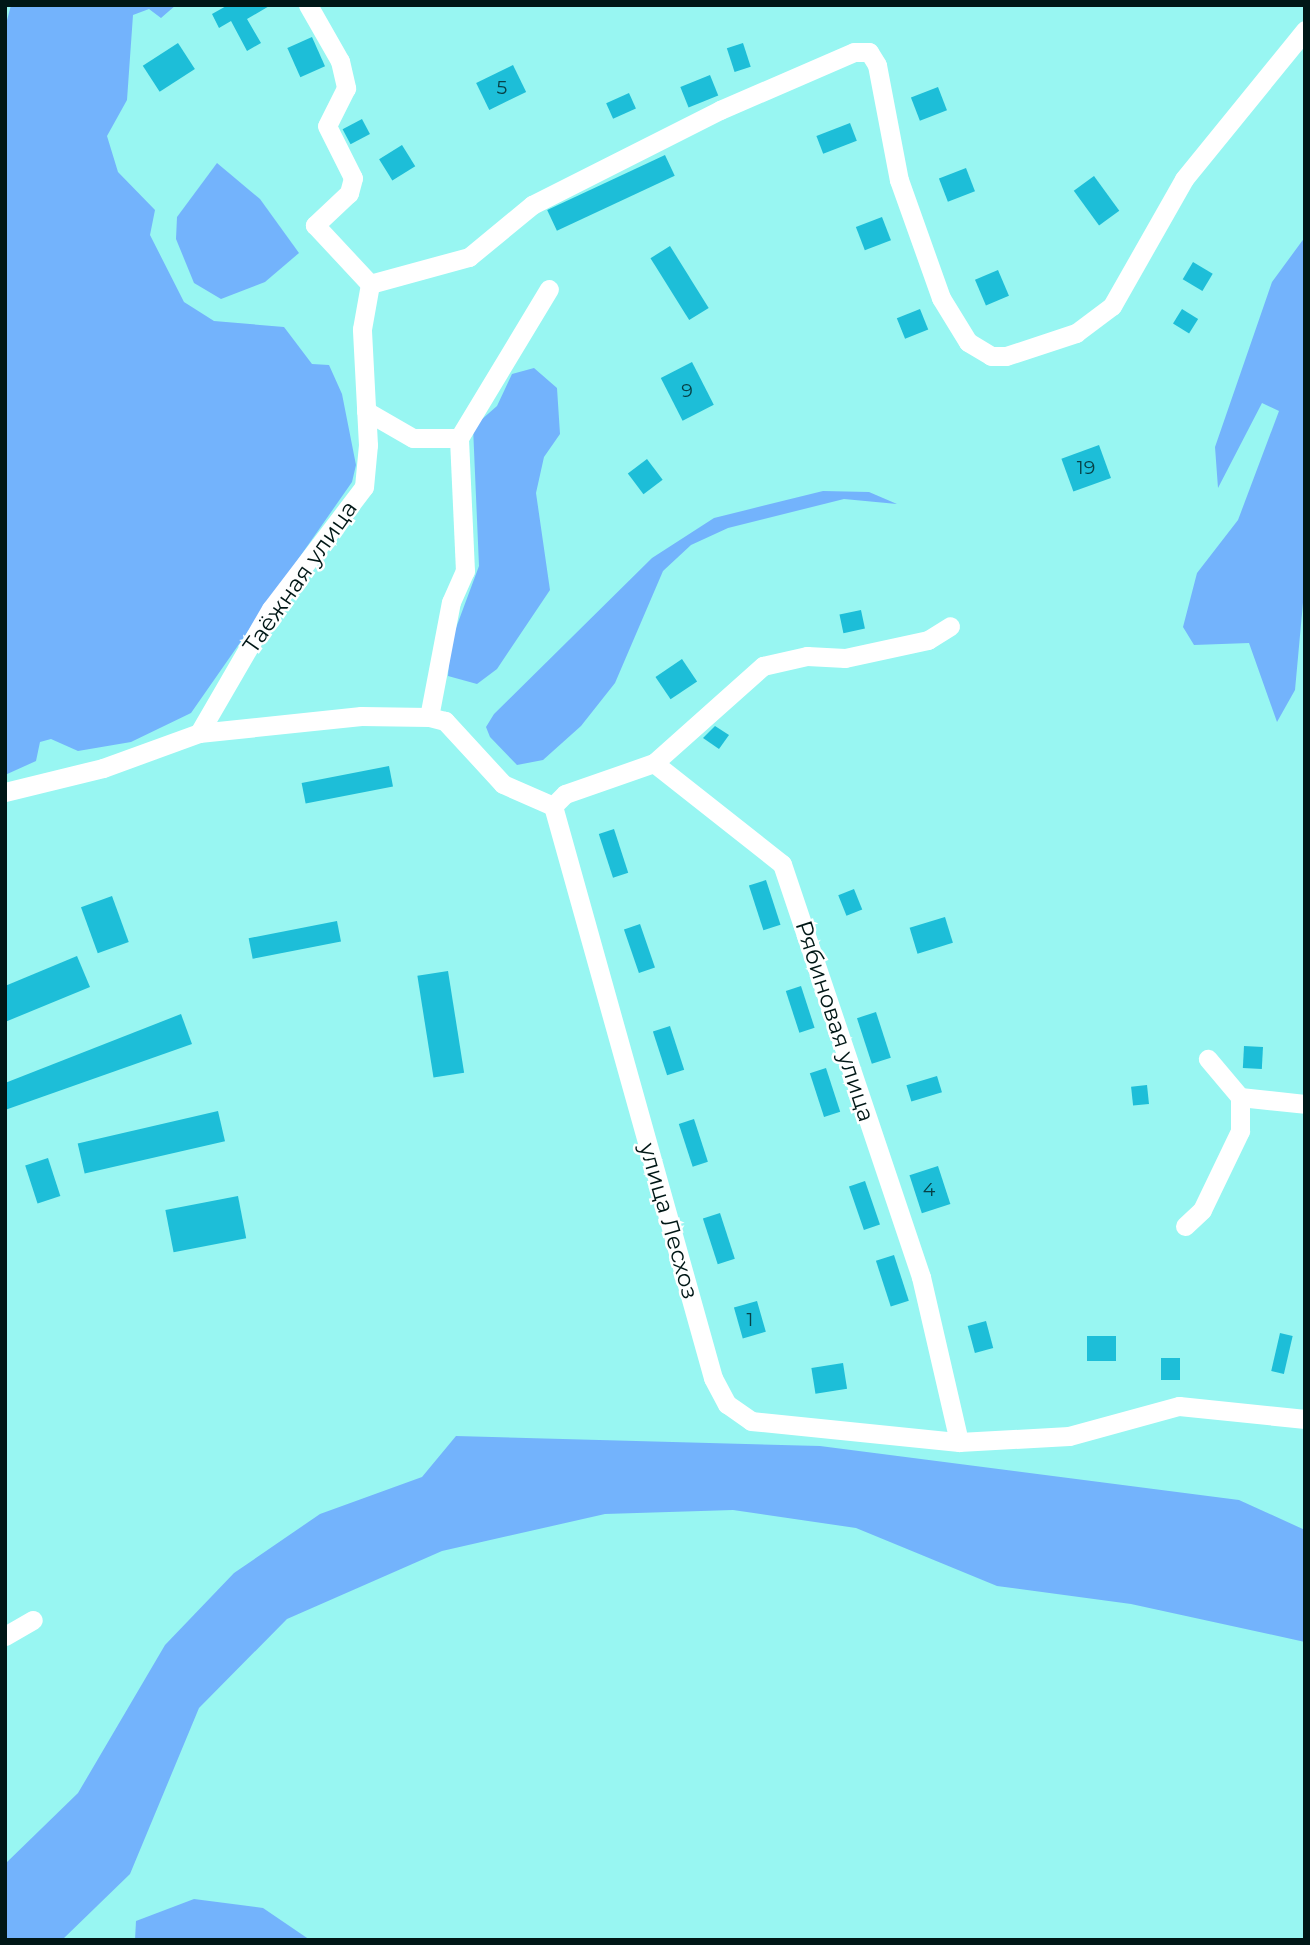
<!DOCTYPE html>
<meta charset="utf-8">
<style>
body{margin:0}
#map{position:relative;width:1310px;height:1945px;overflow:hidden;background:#98f6f2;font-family:Montserrat,sans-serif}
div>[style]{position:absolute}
.water>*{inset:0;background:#73b3fc}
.building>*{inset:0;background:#1dbed8;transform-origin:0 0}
.minor>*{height:19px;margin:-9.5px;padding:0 9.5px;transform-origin:9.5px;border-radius:9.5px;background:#fff}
span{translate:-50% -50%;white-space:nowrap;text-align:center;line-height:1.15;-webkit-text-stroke:5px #fff;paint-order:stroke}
.number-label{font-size:19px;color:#074146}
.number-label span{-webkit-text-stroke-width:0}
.street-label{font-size:23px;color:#001716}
.frame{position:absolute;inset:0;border:7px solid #001716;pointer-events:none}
</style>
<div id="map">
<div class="water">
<div style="clip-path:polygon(11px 5px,176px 5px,161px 18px,149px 9px,133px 15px,127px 100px,107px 136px,118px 172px,155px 210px,150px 235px,184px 302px,214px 321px,284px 327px,312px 364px,329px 365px,342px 394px,356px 465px,352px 482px,191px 713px,131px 742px,78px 751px,51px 739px,40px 742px,36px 761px,5px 775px,5px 28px)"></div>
<div style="clip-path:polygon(217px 163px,260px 199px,299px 253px,265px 282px,221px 299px,194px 283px,176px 239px,177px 217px)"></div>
<div style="clip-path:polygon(1305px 237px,1305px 581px,1295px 690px,1277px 722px,1249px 643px,1194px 645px,1183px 627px,1197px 573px,1238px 520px,1279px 411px,1262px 403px,1218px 488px,1215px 447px,1272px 282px)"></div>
<div style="clip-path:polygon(534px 368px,557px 388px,560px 434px,544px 457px,536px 493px,550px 590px,497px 669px,477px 684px,448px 676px,450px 644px,479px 566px,473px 427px,497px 406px,512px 374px)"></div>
<div style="clip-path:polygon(823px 491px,869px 492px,897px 504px,844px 499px,728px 528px,691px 545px,663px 571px,615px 683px,581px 726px,543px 760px,517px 765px,490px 737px,486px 727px,494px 714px,652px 558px,714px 518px)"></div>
<div style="clip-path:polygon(456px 1436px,820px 1446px,1239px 1500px,1305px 1530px,1305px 1642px,1131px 1604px,997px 1586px,856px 1528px,733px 1510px,605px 1514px,442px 1551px,287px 1619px,199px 1708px,130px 1874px,62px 1940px,5px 1940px,5px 1864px,78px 1793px,165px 1645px,234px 1573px,320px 1514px,422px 1477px)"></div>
<div style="clip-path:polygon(194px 1899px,263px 1908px,310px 1940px,135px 1940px,136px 1921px)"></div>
</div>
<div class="building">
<div style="clip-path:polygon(228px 5px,271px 5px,247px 19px,261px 43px,247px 51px,231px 21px,219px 28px,212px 14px)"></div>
<div style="left:312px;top:37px;width:32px;height:27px;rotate:66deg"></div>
<div style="left:178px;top:43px;width:31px;height:42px;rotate:57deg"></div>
<div style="left:743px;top:43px;width:25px;height:17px;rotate:72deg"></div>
<div style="left:513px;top:65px;width:30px;height:41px;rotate:64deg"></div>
<div style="left:710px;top:75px;width:22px;height:32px;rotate:68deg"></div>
<div style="left:938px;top:87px;width:25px;height:29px;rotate:69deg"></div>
<div style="left:629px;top:93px;width:17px;height:25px;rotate:66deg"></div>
<div style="left:362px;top:119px;width:17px;height:22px;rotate:62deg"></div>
<div style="left:850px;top:123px;width:19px;height:36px;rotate:69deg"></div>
<div style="left:402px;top:145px;width:25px;height:27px;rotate:58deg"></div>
<div style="left:665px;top:155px;width:23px;height:130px;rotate:65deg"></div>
<div style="left:966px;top:168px;width:25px;height:29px;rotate:69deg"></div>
<div style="left:1094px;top:176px;width:43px;height:25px;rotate:54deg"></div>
<div style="left:882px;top:217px;width:25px;height:28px;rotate:69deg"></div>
<div style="left:670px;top:246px;width:73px;height:23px;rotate:58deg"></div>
<div style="left:1193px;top:262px;width:23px;height:20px;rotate:31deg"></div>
<div style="left:998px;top:270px;width:28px;height:25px;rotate:67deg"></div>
<div style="left:920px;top:309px;width:22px;height:25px;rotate:68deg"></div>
<div style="left:1182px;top:309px;width:19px;height:17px;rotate:32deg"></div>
<div style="left:692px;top:362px;width:48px;height:35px;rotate:63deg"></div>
<div style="left:1099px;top:445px;width:35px;height:40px;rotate:70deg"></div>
<div style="left:647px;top:459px;width:26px;height:24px;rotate:53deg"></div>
<div style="left:861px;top:610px;width:19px;height:22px;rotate:78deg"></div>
<div style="left:682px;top:659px;width:27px;height:32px;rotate:56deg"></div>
<div style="clip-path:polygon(715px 726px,729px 735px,719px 749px,703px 738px)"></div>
<div style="left:389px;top:766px;width:21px;height:89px;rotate:79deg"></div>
<div style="left:614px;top:829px;width:46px;height:16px;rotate:72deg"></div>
<div style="left:766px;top:880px;width:47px;height:18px;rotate:72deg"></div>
<div style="left:854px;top:889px;width:22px;height:17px;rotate:68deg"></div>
<div style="left:112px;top:896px;width:49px;height:33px;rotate:70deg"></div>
<div style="left:945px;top:917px;width:27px;height:37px;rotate:73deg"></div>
<div style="left:337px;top:921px;width:21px;height:90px;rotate:79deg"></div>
<div style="left:640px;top:924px;width:46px;height:17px;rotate:71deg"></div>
<div style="clip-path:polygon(77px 956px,90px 987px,5px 1022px,5px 986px)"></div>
<div style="left:448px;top:971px;width:103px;height:31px;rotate:81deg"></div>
<div style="left:801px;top:986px;width:44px;height:16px;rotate:72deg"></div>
<div style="left:876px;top:1012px;width:48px;height:20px;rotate:72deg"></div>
<div style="clip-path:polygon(181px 1014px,192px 1044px,5px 1110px,5px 1083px)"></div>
<div style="left:670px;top:1026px;width:46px;height:18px;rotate:72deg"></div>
<div style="left:1244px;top:1046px;width:19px;height:22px;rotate:3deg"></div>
<div style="left:826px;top:1068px;width:46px;height:17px;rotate:72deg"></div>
<div style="left:937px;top:1076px;width:17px;height:32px;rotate:73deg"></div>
<div style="left:1147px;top:1085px;width:19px;height:16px;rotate:84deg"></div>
<div style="left:218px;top:1111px;width:31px;height:144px;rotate:77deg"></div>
<div style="left:694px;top:1119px;width:45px;height:16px;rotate:72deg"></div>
<div style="left:48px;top:1158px;width:40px;height:24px;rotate:72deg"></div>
<div style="left:938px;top:1166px;width:40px;height:30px;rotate:72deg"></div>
<div style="left:865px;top:1181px;width:46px;height:17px;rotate:71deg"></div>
<div style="left:238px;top:1196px;width:43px;height:74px;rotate:79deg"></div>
<div style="left:720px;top:1213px;width:48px;height:18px;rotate:72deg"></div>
<div style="left:894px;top:1255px;width:48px;height:19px;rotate:72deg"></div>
<div style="left:757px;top:1301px;width:32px;height:24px;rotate:74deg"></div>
<div style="left:986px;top:1321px;width:28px;height:19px;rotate:75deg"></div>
<div style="left:1280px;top:1333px;width:13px;height:39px;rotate:13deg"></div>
<div style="left:1087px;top:1336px;width:29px;height:25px"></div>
<div style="left:1161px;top:1358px;width:19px;height:22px"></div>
<div style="left:843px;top:1363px;width:26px;height:32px;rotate:81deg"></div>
</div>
<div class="minor">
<div style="left:308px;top:5px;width:64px;rotate:60.3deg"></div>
<div style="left:340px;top:61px;width:28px;rotate:77deg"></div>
<div style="left:346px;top:88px;width:42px;rotate:116.6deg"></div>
<div style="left:327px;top:126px;width:58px;rotate:63.4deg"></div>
<div style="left:353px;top:178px;width:16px;rotate:105deg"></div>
<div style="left:349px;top:193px;width:47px;rotate:136.7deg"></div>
<div style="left:315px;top:225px;width:81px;rotate:47deg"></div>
<div style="left:366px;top:411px;width:54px;rotate:29.9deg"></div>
<div style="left:413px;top:438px;width:46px"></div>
<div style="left:429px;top:717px;width:117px;rotate:-79.2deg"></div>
<div style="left:451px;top:602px;width:34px;rotate:-66deg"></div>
<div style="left:465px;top:571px;width:133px;rotate:-92.6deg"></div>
<div style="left:459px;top:438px;width:174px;rotate:-58.9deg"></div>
<div style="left:654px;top:763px;width:146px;rotate:-41.7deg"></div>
<div style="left:763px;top:666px;width:45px;rotate:-12.8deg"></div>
<div style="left:807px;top:656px;width:38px;rotate:3deg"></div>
<div style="left:845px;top:658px;width:85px;rotate:-12.2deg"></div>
<div style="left:928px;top:640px;width:26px;rotate:-32deg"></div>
<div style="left:5px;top:792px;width:101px;rotate:-13.8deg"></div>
<div style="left:103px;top:768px;width:102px;rotate:-20deg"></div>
<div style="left:553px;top:806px;width:55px;rotate:-156.3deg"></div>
<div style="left:503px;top:784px;width:86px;rotate:-132.6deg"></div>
<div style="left:445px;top:721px;width:16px;rotate:-166deg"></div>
<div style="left:429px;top:717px;width:68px;rotate:-179.2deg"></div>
<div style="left:361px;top:716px;width:163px;rotate:174deg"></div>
<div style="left:199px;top:733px;width:143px;rotate:-59.9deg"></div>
<div style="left:271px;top:609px;width:153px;rotate:-52.7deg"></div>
<div style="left:364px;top:487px;width:42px;rotate:-84.6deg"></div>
<div style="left:368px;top:445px;width:116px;rotate:-93deg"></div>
<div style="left:362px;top:329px;width:46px;rotate:-79.9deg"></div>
<div style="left:370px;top:284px;width:103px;rotate:-15.3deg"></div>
<div style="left:469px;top:257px;width:82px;rotate:-39.5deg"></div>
<div style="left:532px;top:205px;width:211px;rotate:-26.8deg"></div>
<div style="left:720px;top:110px;width:146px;rotate:-23.4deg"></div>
<div style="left:854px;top:52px;width:15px"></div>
<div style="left:869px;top:52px;width:15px;rotate:58deg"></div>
<div style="left:877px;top:65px;width:117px;rotate:79.2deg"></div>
<div style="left:899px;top:180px;width:125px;rotate:70.4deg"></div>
<div style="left:941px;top:298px;width:52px;rotate:58.5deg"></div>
<div style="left:968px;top:342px;width:27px;rotate:31deg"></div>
<div style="left:991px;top:356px;width:15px"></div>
<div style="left:1006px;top:356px;width:74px;rotate:-18.2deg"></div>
<div style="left:1076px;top:333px;width:45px;rotate:-36.9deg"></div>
<div style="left:1112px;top:306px;width:146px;rotate:-60.4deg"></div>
<div style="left:1184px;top:179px;width:192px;rotate:-50.9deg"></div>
<div style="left:553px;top:806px;width:594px;rotate:74.37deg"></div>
<div style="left:713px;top:1378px;width:30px;rotate:62deg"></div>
<div style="left:727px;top:1404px;width:29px;rotate:35deg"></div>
<div style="left:751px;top:1421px;width:209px;rotate:5.8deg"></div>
<div style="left:959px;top:1442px;width:110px;rotate:-3.1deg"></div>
<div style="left:1069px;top:1436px;width:114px;rotate:-15.3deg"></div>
<div style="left:1179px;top:1406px;width:127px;rotate:5.9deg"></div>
<div style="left:553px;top:806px;width:17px;rotate:-45deg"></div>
<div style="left:565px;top:794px;width:94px;rotate:-19.2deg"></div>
<div style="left:654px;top:763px;width:163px;rotate:38.3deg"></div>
<div style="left:782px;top:864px;width:436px;rotate:71.4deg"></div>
<div style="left:921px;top:1277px;width:169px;rotate:77deg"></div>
<div style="left:1240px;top:1097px;width:65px;rotate:6.1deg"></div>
<div style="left:1185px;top:1226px;width:23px;rotate:-43deg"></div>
<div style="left:1202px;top:1210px;width:88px;rotate:-64.3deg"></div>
<div style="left:1240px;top:1131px;width:34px;rotate:-90deg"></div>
<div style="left:1240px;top:1097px;width:50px;rotate:-130.1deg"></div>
<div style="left:5px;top:1636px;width:32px;rotate:-30deg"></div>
</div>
<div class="number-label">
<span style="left:502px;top:88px">5</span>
<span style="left:687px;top:391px">9</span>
<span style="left:1086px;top:468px">19</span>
<span style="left:929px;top:1190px">4</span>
<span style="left:750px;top:1320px">1</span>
</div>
<div class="street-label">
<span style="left:300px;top:577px;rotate:-55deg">Таёжная улица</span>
<span style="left:835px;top:1021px;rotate:72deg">Рябиновая улица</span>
<span style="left:669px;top:1221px;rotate:74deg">улица Лесхоз</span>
</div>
<div class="frame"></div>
</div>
